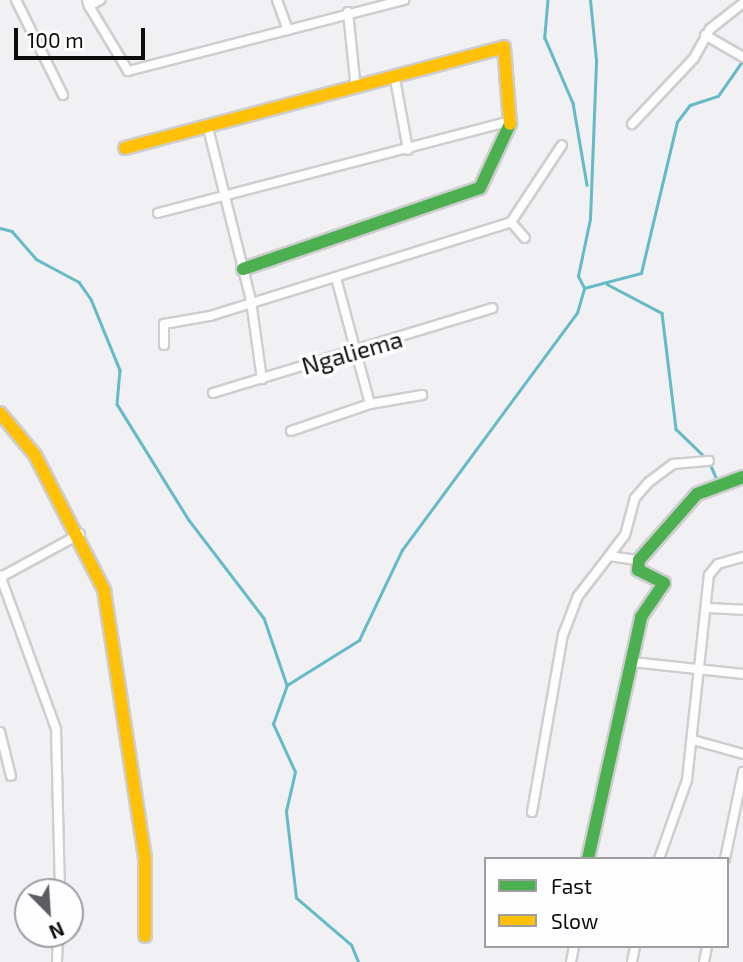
<!DOCTYPE html>
<style>
body{margin:0}
#map{position:relative;width:743px;height:962px;overflow:hidden;background:#f1f0f3;font-family:"Exo 2",sans-serif}
div>[style]{position:absolute}
.stream>*{height:2.5px;margin:-1.25px;padding:0 1.25px;transform-origin:1.25px;border-radius:1.25px;background:#64bac6}
.roads{filter:drop-shadow(2px 0 #cecdcf) drop-shadow(-2px 0 #cecdcf) drop-shadow(0 2px #cecdcf) drop-shadow(0 -2px #cecdcf)}
.street>*{height:8px;margin:-4px;padding:0 4px;transform-origin:4px;border-radius:4px;background:#fdfdfd}
.fast>*{height:12px;margin:-6px;padding:0 6px;transform-origin:6px;border-radius:6px;background:#4caf50}
.slow>*{height:12px;margin:-6px;padding:0 6px;transform-origin:6px;border-radius:6px;background:#ffc107}
span{translate:-50% -50%;white-space:nowrap;text-align:center;line-height:1.15;-webkit-text-stroke:7px #fefdff;paint-order:stroke}
.street-label{font-size:24px;color:#0d0d0e}
.legend{position:absolute;left:484px;top:857px;width:245px;height:91px;box-sizing:border-box;background:#fefdff;border:2px solid #9e9d9f;margin:0;padding:9px 12px;list-style:none;font-size:21px;color:#0d0d0e}
.legend li{display:flex;align-items:center;gap:14px;height:35px}
.legend b{width:35px;border:2px solid #9e9d9f}
.north{position:absolute;left:14px;top:878px;width:70px;height:70px;box-sizing:border-box;background:#fefdff;border:2px solid #9e9d9f;border-radius:50%;rotate:156deg;font-size:19px;font-weight:700;line-height:28px;text-align:center;color:#0d0d0e}
.north::after{content:'';display:block;margin:auto;width:24px;height:32px;background:#5d5c5e;clip-path:polygon(50% 0,100% 100%,50% 72%,0 100%)}
.scale{position:absolute;left:14px;top:28px;width:131px;height:32px;box-sizing:border-box;border:4px solid #0d0d0e;border-top:0;padding-left:9px;font-size:21px;line-height:24px;white-space:nowrap;color:#0d0d0e;-webkit-text-stroke:5px #fefdff;paint-order:stroke}
</style>
<div id="map">
<div class="stream">
<div style="left:548px;top:0;width:38px;rotate:95deg"></div>
<div style="left:545px;top:38px;width:71px;rotate:66.7deg"></div>
<div style="left:573px;top:103px;width:83px;rotate:80.3deg"></div>
<div style="left:0;top:228px;width:12px;rotate:14deg"></div>
<div style="left:12px;top:231px;width:37px;rotate:49deg"></div>
<div style="left:36px;top:259px;width:49px;rotate:28.1deg"></div>
<div style="left:79px;top:282px;width:21px;rotate:55deg"></div>
<div style="left:91px;top:299px;width:77px;rotate:67.8deg"></div>
<div style="left:120px;top:370px;width:34px;rotate:95deg"></div>
<div style="left:117px;top:404px;width:137px;rotate:58.2deg"></div>
<div style="left:189px;top:520px;width:123px;rotate:52.6deg"></div>
<div style="left:264px;top:618px;width:71px;rotate:71.1deg"></div>
<div style="left:607px;top:284px;width:62px;rotate:27.8deg"></div>
<div style="left:662px;top:313px;width:117px;rotate:83.1deg"></div>
<div style="left:676px;top:429px;width:46px;rotate:44.1deg"></div>
<div style="left:709px;top:461px;width:23px;rotate:67deg"></div>
<div style="left:584px;top:288px;width:59px;rotate:-14.7deg"></div>
<div style="left:641px;top:273px;width:155px;rotate:-76.6deg"></div>
<div style="left:677px;top:122px;width:21px;rotate:-53deg"></div>
<div style="left:690px;top:105px;width:29px;rotate:-18deg"></div>
<div style="left:718px;top:96px;width:44px;rotate:-55.2deg"></div>
<div style="left:584px;top:288px;width:13px;rotate:-117deg"></div>
<div style="left:578px;top:276px;width:58px;rotate:-78.1deg"></div>
<div style="left:590px;top:219px;width:159px;rotate:-87.8deg"></div>
<div style="left:596px;top:60px;width:60px;rotate:-95.7deg"></div>
<div style="left:358px;top:962px;width:18px;rotate:-112deg"></div>
<div style="left:351px;top:945px;width:72px;rotate:-139.5deg"></div>
<div style="left:296px;top:898px;width:88px;rotate:-96.6deg"></div>
<div style="left:286px;top:811px;width:40px;rotate:-77deg"></div>
<div style="left:295px;top:772px;width:53px;rotate:-114.6deg"></div>
<div style="left:273px;top:724px;width:41px;rotate:-70.3deg"></div>
<div style="left:287px;top:685px;width:85px;rotate:-32deg"></div>
<div style="left:359px;top:640px;width:100px;rotate:-64.5deg"></div>
<div style="left:402px;top:550px;width:295px;rotate:-53.6deg"></div>
<div style="left:577px;top:313px;width:26px;rotate:-74deg"></div>
</div>
<div class="roads">
<div class="street">
<div style="left:16px;top:0;width:106px;rotate:63.7deg"></div>
<div style="left:87px;top:0;width:6px;rotate:72deg"></div>
<div style="left:89px;top:6px;width:13px;rotate:-29deg"></div>
<div style="left:277px;top:0;width:32px;rotate:70deg"></div>
<div style="left:288px;top:30px;width:120px;rotate:-14.5deg"></div>
<div style="left:89px;top:6px;width:76px;rotate:59deg"></div>
<div style="left:128px;top:71px;width:165px;rotate:-14.4deg"></div>
<div style="left:348px;top:12px;width:77px;rotate:84.1deg"></div>
<div style="left:705px;top:35px;width:44px;rotate:30.1deg"></div>
<div style="left:395px;top:79px;width:72px;rotate:79.6deg"></div>
<div style="left:632px;top:124px;width:91px;rotate:-46.8deg"></div>
<div style="left:694px;top:58px;width:33px;rotate:-61deg"></div>
<div style="left:710px;top:29px;width:42px;rotate:-38.2deg"></div>
<div style="left:208px;top:128px;width:178px;rotate:76deg"></div>
<div style="left:251px;top:301px;width:79px;rotate:82deg"></div>
<div style="left:158px;top:213px;width:366px;rotate:-14.6deg"></div>
<div style="left:511px;top:222px;width:92px;rotate:-56.5deg"></div>
<div style="left:164px;top:345px;width:21px;rotate:-90deg"></div>
<div style="left:164px;top:324px;width:47px;rotate:-9.9deg"></div>
<div style="left:210px;top:316px;width:315px;rotate:-17.3deg"></div>
<div style="left:511px;top:222px;width:21px;rotate:49deg"></div>
<div style="left:213px;top:393px;width:292px;rotate:-16.9deg"></div>
<div style="left:370px;top:404px;width:53px;rotate:-9.8deg"></div>
<div style="left:291px;top:431px;width:83px;rotate:-18.9deg"></div>
<div style="left:370px;top:404px;width:131px;rotate:-105.1deg"></div>
<div style="left:609px;top:556px;width:26px;rotate:-53deg"></div>
<div style="left:625px;top:535px;width:38px;rotate:-75deg"></div>
<div style="left:635px;top:498px;width:21px;rotate:-49deg"></div>
<div style="left:649px;top:482px;width:30px;rotate:-37deg"></div>
<div style="left:673px;top:464px;width:36px;rotate:-5deg"></div>
<div style="left:0;top:575px;width:164px;rotate:70deg"></div>
<div style="left:56px;top:729px;width:163px;rotate:88.6deg"></div>
<div style="left:1px;top:577px;width:90px;rotate:-28.6deg"></div>
<div style="left:708px;top:608px;width:35px;rotate:3deg"></div>
<div style="left:632px;top:662px;width:112px;rotate:6.2deg"></div>
<div style="left:0;top:732px;width:45px;rotate:76deg"></div>
<div style="left:693px;top:740px;width:52px;rotate:15.6deg"></div>
<div style="left:532px;top:812px;width:180px;rotate:-80.1deg"></div>
<div style="left:563px;top:635px;width:42px;rotate:-69deg"></div>
<div style="left:578px;top:596px;width:51px;rotate:-52.2deg"></div>
<div style="left:609px;top:556px;width:30px;rotate:8deg"></div>
<div style="left:659px;top:859px;width:84px;rotate:-70.5deg"></div>
<div style="left:687px;top:780px;width:206px;rotate:-83.9deg"></div>
<div style="left:709px;top:575px;width:14px;rotate:-51deg"></div>
<div style="left:718px;top:564px;width:26px;rotate:-16deg"></div>
<div style="left:725px;top:859px;width:89px;rotate:-78.3deg"></div>
<div style="left:57px;top:962px;width:28px;rotate:-88deg"></div>
<div style="left:571px;top:962px;width:16px;rotate:-79deg"></div>
<div style="left:632px;top:962px;width:16px;rotate:-79deg"></div>
<div style="left:704px;top:962px;width:16px;rotate:-79deg"></div>
</div>
<div class="fast">
<div style="left:243px;top:269px;width:250px;rotate:-18.9deg"></div>
<div style="left:480px;top:188px;width:71px;rotate:-64.9deg"></div>
<div style="left:588px;top:859px;width:248px;rotate:-77.6deg"></div>
<div style="left:641px;top:617px;width:41px;rotate:-55.9deg"></div>
<div style="left:664px;top:583px;width:29px;rotate:-153deg"></div>
<div style="left:638px;top:570px;width:10px;rotate:-84deg"></div>
<div style="left:639px;top:560px;width:88px;rotate:-48.7deg"></div>
<div style="left:697px;top:494px;width:49px;rotate:-20.3deg"></div>
</div>
<div class="slow">
<div style="left:125px;top:148px;width:392px;rotate:-14.9deg"></div>
<div style="left:504px;top:47px;width:77px;rotate:85.5deg"></div>
<div style="left:0;top:413px;width:55px;rotate:50.2deg"></div>
<div style="left:35px;top:455px;width:152px;rotate:62.9deg"></div>
<div style="left:104px;top:590px;width:272px;rotate:81.3deg"></div>
<div style="left:145px;top:859px;width:77px;rotate:90deg"></div>
</div>
</div>
<div class="street-label">
<span style="left:352px;top:352px;rotate:-16deg">Ngaliema</span>
</div>
<ul class="legend">
<li><b style="height:9px;background:#4caf50"></b>Fast</li>
<li><b style="height:9px;background:#ffc107"></b>Slow</li>
</ul>
<div class="north">N</div>
<div class="scale">100 m</div>
</div>
